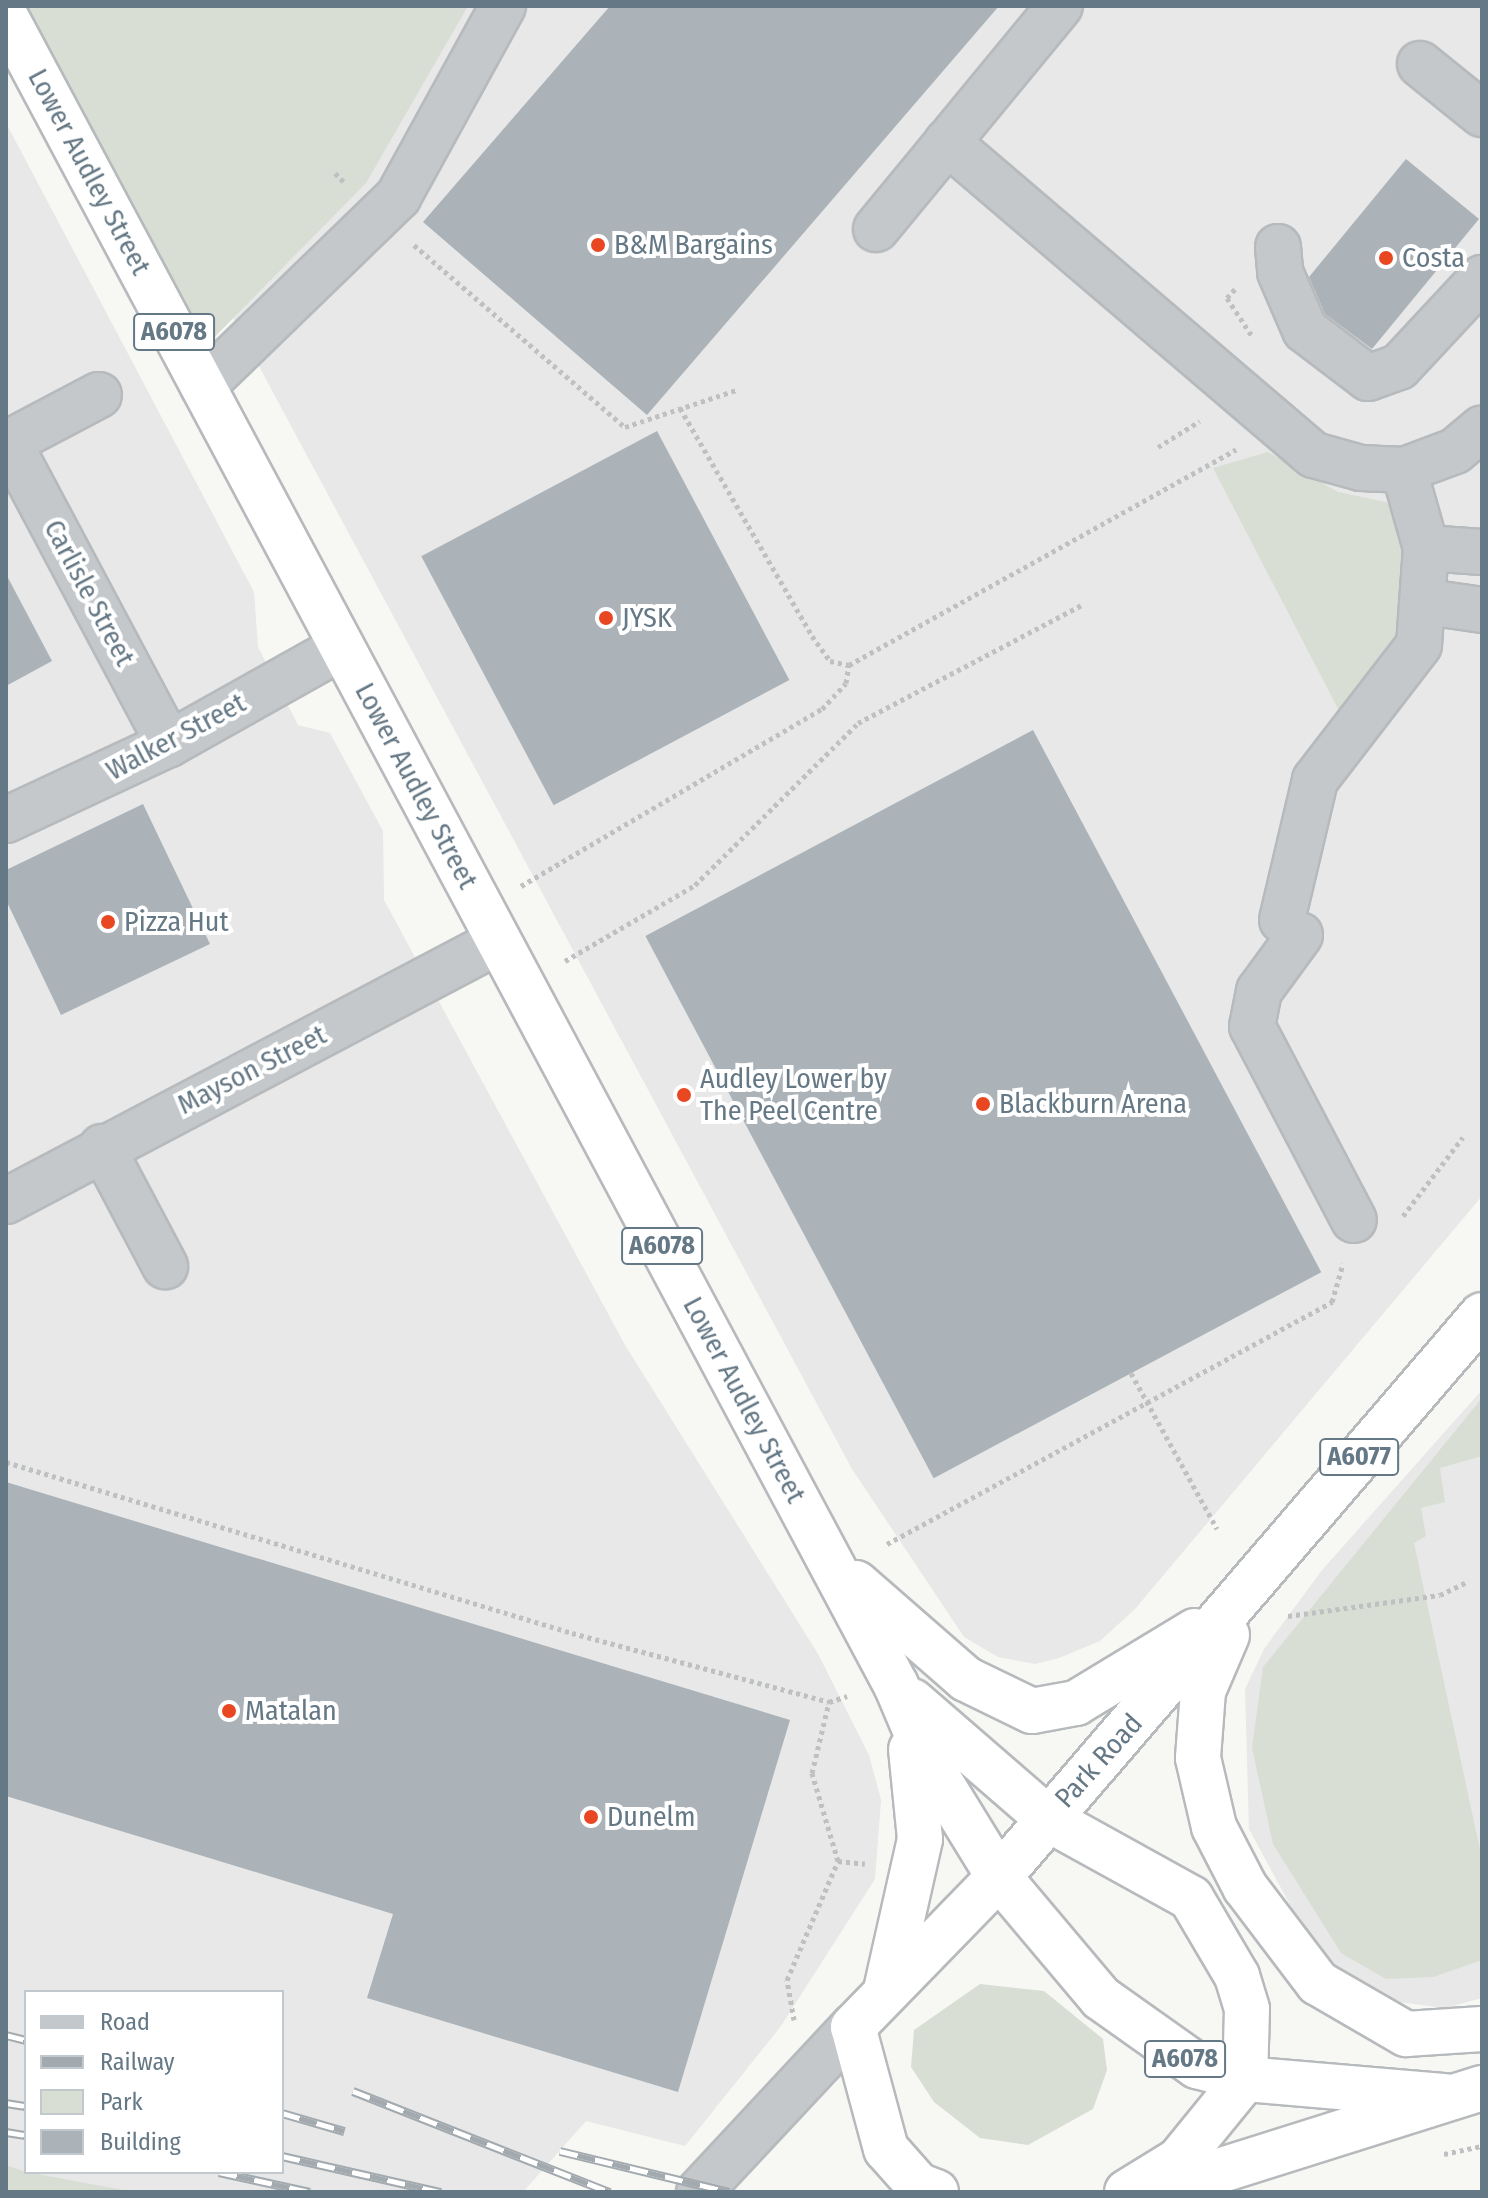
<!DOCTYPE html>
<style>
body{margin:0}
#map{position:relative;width:1488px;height:2198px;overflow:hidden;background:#f7f7f3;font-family:"Fira Sans Condensed",sans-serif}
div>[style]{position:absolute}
.built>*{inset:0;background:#e7e8e7}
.green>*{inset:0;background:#d8ded4}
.building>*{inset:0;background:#abb3b9;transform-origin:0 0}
.path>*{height:5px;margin-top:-2.5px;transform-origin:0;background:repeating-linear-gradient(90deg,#bec0c2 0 4px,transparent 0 8px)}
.roads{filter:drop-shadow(2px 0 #b7babd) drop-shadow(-2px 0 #b7babd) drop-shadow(0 2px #b7babd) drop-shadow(0 -2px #b7babd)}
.minor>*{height:44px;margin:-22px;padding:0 22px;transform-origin:22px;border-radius:22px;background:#c4c8cb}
.highway>*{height:44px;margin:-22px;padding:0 22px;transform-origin:22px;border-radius:22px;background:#fff}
.rail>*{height:9px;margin-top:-4.5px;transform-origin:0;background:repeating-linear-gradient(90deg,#fff 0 18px,#a2aaaf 0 36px);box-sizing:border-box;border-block:2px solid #a2aaaf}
.dots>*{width:22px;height:22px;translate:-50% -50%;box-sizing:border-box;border:4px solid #fff;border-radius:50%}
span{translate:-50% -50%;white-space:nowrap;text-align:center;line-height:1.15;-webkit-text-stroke:8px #fff;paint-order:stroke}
.shield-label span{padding:2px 6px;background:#fff;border:2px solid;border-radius:6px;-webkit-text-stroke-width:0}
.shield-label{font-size:26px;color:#657885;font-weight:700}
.street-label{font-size:28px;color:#657885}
.poi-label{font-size:28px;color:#657885}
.left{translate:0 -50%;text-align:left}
.frame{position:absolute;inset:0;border:8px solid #657885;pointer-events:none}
.legend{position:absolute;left:24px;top:1990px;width:260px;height:184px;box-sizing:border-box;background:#fff;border:2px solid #c1c9ce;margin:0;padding:10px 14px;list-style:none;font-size:24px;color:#657885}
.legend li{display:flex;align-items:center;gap:16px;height:40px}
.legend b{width:40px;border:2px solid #c1c9ce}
</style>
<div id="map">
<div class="built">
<div style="clip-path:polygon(426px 6px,1482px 6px,1482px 1196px,1135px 1609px,1100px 1641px,1059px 1658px,1035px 1664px,998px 1657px,964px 1637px,852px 1469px,219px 292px)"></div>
<div style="clip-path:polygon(evenodd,6px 123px,254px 592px,258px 647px,298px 725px,330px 733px,383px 831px,384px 900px,625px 1345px,818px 1654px,869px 1755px,881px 1800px,875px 1879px,781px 2026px,685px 2146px,586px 2121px,523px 2192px,6px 2192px,6px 123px,26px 1992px,282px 1992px,282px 2172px,26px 2172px,26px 1992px)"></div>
<div style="clip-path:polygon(1482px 1390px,1482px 1998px,1445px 2008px,1383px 2000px,1322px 1964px,1249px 1829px,1245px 1689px,1264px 1649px,1323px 1569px)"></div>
</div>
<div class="green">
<div style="clip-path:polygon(6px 6px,468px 6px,366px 183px,190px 362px)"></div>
<div style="clip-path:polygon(1268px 452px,1338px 492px,1386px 502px,1398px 513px,1411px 638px,1348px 728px,1213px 468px)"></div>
<div style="clip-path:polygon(1482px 1398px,1482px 1456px,1440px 1468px,1445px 1502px,1421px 1508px,1426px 1536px,1414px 1543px,1482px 1859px,1482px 1960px,1433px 1977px,1386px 1979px,1341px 1953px,1273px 1844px,1252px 1748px,1263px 1667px)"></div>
<div style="clip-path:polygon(980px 1984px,1044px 1991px,1103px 2039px,1107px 2070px,1093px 2109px,1028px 2145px,980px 2138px,934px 2102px,911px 2067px,914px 2030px)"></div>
<div style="clip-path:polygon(6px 2165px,26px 2172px,134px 2192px,6px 2192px)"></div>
</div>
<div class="building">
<div style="clip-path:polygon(610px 6px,999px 6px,647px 415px,423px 222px)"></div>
<div style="clip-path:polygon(1406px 159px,1479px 219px,1372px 349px,1325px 314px,1309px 277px)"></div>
<div style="left:657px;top:431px;width:282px;height:267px;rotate:62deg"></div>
<div style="clip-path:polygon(6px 574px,52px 661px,6px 686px)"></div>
<div style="left:1033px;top:730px;width:614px;height:439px;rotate:62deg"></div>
<div style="clip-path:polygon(143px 804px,210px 944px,61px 1015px,6px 900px,6px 870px)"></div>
<div style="clip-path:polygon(6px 1482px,790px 1720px,678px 2092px,367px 1998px,393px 1914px,6px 1796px)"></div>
</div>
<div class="path">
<div style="left:335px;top:173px;width:13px;rotate:45deg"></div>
<div style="left:414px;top:245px;width:279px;rotate:40.8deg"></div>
<div style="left:625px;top:427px;width:117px;rotate:-18.4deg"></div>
<div style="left:1235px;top:289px;width:12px;rotate:132deg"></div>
<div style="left:1227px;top:298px;width:45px;rotate:56.7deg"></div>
<div style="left:680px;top:408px;width:263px;rotate:59.9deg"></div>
<div style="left:812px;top:636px;width:31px;rotate:54deg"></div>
<div style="left:830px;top:661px;width:19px;rotate:12deg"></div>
<div style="left:1158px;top:447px;width:49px;rotate:-31.8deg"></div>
<div style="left:521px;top:886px;width:349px;rotate:-30.5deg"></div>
<div style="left:822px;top:709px;width:35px;rotate:-47deg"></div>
<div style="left:846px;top:683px;width:18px;rotate:-81deg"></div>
<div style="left:849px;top:665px;width:443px;rotate:-29.1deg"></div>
<div style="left:565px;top:961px;width:151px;rotate:-30.3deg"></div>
<div style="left:695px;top:885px;width:230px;rotate:-44.8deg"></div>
<div style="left:858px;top:723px;width:253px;rotate:-27.8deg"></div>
<div style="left:1403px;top:1216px;width:99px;rotate:-52.8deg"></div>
<div style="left:1131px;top:1373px;width:178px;rotate:61.1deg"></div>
<div style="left:6px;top:1462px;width:591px;rotate:16.81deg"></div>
<div style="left:572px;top:1633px;width:266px;rotate:15deg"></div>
<div style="left:887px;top:1544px;width:507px;rotate:-28.54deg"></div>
<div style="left:1332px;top:1302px;width:40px;rotate:-74deg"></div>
<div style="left:1288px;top:1616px;width:153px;rotate:-7.9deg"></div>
<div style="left:1440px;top:1595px;width:32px;rotate:-26deg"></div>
<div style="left:838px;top:1861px;width:27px;rotate:6deg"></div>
<div style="left:794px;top:2020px;width:41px;rotate:-99.9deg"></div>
<div style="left:787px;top:1980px;width:129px;rotate:-66.8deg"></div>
<div style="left:838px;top:1861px;width:92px;rotate:-106.5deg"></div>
<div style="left:812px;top:1773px;width:73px;rotate:-76.5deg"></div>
<div style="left:829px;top:1702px;width:19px;rotate:-18deg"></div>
<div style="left:1444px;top:2154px;width:39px;rotate:-12deg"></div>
</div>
<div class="roads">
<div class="minor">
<div style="left:1420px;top:64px;width:80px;rotate:38.9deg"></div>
<div style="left:947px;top:142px;width:482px;rotate:40.5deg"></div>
<div style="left:1314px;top:455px;width:49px;rotate:15.5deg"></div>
<div style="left:1361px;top:468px;width:43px;rotate:2.7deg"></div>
<div style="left:1404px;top:470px;width:54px;rotate:-20.4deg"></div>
<div style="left:1455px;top:451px;width:35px;rotate:-40deg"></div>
<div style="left:876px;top:229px;width:289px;rotate:-50.5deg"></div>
<div style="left:1278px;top:247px;width:25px;rotate:85deg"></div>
<div style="left:1280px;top:272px;width:63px;rotate:66.7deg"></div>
<div style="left:1305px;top:330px;width:79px;rotate:37.3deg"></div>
<div style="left:1368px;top:378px;width:33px;rotate:-20deg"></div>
<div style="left:1399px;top:367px;width:122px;rotate:-47deg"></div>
<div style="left:203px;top:386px;width:272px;rotate:-44.1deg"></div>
<div style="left:398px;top:197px;width:218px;rotate:-61.2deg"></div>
<div style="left:9px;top:443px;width:341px;rotate:62deg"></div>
<div style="left:6px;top:444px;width:105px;rotate:-27.8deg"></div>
<div style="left:1426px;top:548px;width:56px;rotate:4.1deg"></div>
<div style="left:1427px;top:602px;width:56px;rotate:8.3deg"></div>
<div style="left:6px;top:820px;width:180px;rotate:-25deg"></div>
<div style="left:169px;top:744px;width:198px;rotate:-29.3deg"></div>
<div style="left:1282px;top:920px;width:144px;rotate:-76.7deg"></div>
<div style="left:1315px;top:780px;width:170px;rotate:-52.4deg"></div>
<div style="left:1419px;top:645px;width:97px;rotate:-85.9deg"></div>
<div style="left:1426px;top:548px;width:81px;rotate:-105.8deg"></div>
<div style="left:1300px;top:935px;width:69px;rotate:126.2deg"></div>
<div style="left:1259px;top:991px;width:36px;rotate:101deg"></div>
<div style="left:1252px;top:1026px;width:219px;rotate:62.3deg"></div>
<div style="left:102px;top:1147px;width:135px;rotate:62.1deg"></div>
<div style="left:6px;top:1201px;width:557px;rotate:-27.81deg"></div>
<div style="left:699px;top:2192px;width:226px;rotate:-47deg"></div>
</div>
<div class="highway">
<div style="left:6px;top:17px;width:1891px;rotate:61.92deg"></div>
<div style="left:896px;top:1685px;width:87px;rotate:67deg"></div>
<div style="left:930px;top:1765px;width:132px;rotate:58.4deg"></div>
<div style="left:999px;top:1877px;width:158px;rotate:49.9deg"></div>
<div style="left:1101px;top:1998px;width:118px;rotate:35.3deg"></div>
<div style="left:1197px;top:2066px;width:50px;rotate:15.2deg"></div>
<div style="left:1245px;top:2079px;width:200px;rotate:4.9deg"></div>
<div style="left:856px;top:1583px;width:146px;rotate:41.1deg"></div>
<div style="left:966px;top:1679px;width:73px;rotate:25.9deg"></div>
<div style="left:1032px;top:1711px;width:45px;rotate:-10.3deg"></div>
<div style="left:1076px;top:1703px;width:139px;rotate:-31.2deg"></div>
<div style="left:1227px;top:1635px;width:61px;rotate:113.2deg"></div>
<div style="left:1203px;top:1691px;width:67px;rotate:94.3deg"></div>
<div style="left:1198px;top:1758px;width:71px;rotate:76.9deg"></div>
<div style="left:1214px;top:1827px;width:68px;rotate:62.7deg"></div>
<div style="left:1245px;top:1887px;width:121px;rotate:52.8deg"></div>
<div style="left:1318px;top:1983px;width:102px;rotate:30.1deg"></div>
<div style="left:1406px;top:2034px;width:76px;rotate:-3.8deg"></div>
<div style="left:912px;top:1701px;width:180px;rotate:40.9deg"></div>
<div style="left:1048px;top:1819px;width:163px;rotate:28.9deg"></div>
<div style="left:1191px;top:1898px;width:91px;rotate:59.5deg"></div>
<div style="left:1237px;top:1976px;width:34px;rotate:73deg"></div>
<div style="left:1247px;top:2009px;width:70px;rotate:91.6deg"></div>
<div style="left:1245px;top:2079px;width:104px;rotate:129.2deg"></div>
<div style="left:1179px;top:2160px;width:61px;rotate:148.4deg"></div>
<div style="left:886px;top:1990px;width:155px;rotate:-77.3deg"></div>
<div style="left:920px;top:1839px;width:90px;rotate:-95.7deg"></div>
<div style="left:936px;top:2192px;width:19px;rotate:-159deg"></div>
<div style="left:918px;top:2185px;width:48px;rotate:-131.6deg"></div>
<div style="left:886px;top:2149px;width:126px;rotate:-105.1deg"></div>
<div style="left:853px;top:2027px;width:209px;rotate:-45.8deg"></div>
<div style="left:999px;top:1877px;width:741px;rotate:-49.32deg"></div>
<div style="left:1152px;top:2192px;width:346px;rotate:-17.5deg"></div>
</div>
</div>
<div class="rail">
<div style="left:6px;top:2035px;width:21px;rotate:14deg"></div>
<div style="left:353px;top:2091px;width:276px;rotate:21.5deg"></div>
<div style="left:6px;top:2103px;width:20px;rotate:9deg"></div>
<div style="left:282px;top:2113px;width:65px;rotate:16.2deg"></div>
<div style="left:6px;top:2132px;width:20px;rotate:9deg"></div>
<div style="left:560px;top:2151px;width:174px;rotate:13.6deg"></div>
<div style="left:282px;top:2156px;width:163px;rotate:12.8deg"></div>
<div style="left:219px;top:2172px;width:93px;rotate:12.4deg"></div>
</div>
<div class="dots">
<div style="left:598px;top:245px;background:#e84722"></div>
<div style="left:1386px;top:258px;background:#e84722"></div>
<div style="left:606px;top:618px;background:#e84722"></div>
<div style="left:108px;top:922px;background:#e84722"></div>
<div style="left:684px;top:1095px;background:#e84722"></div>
<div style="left:983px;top:1104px;background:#e84722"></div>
<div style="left:229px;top:1711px;background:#e84722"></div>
<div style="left:591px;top:1817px;background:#e84722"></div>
</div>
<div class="shield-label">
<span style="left:174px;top:332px">A6078</span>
<span style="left:662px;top:1246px">A6078</span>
<span style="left:1359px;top:1457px">A6077</span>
<span style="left:1185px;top:2059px">A6078</span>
</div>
<div class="street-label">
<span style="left:89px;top:172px;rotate:62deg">Lower Audley Street</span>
<span style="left:89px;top:593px;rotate:62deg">Carlisle Street</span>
<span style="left:176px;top:737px;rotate:-28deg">Walker Street</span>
<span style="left:416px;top:786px;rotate:62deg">Lower Audley Street</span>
<span style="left:252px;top:1070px;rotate:-27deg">Mayson Street</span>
<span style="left:744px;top:1400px;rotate:62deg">Lower Audley Street</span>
<span style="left:1099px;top:1761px;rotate:-48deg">Park Road</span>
</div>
<div class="poi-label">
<span class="left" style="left:614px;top:245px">B&amp;M Bargains</span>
<span class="left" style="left:1402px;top:258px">Costa</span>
<span class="left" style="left:622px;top:618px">JYSK</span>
<span class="left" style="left:124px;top:922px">Pizza Hut</span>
<span class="left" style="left:700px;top:1095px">Audley Lower by<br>The Peel Centre</span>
<span class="left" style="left:999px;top:1104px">Blackburn Arena</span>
<span class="left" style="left:245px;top:1711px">Matalan</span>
<span class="left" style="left:607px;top:1817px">Dunelm</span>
</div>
<div class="frame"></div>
<ul class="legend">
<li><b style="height:10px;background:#c4c8cb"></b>Road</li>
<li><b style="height:10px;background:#a2aaaf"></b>Railway</li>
<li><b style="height:22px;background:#d8ded4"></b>Park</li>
<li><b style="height:22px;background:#abb3b9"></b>Building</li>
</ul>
</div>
